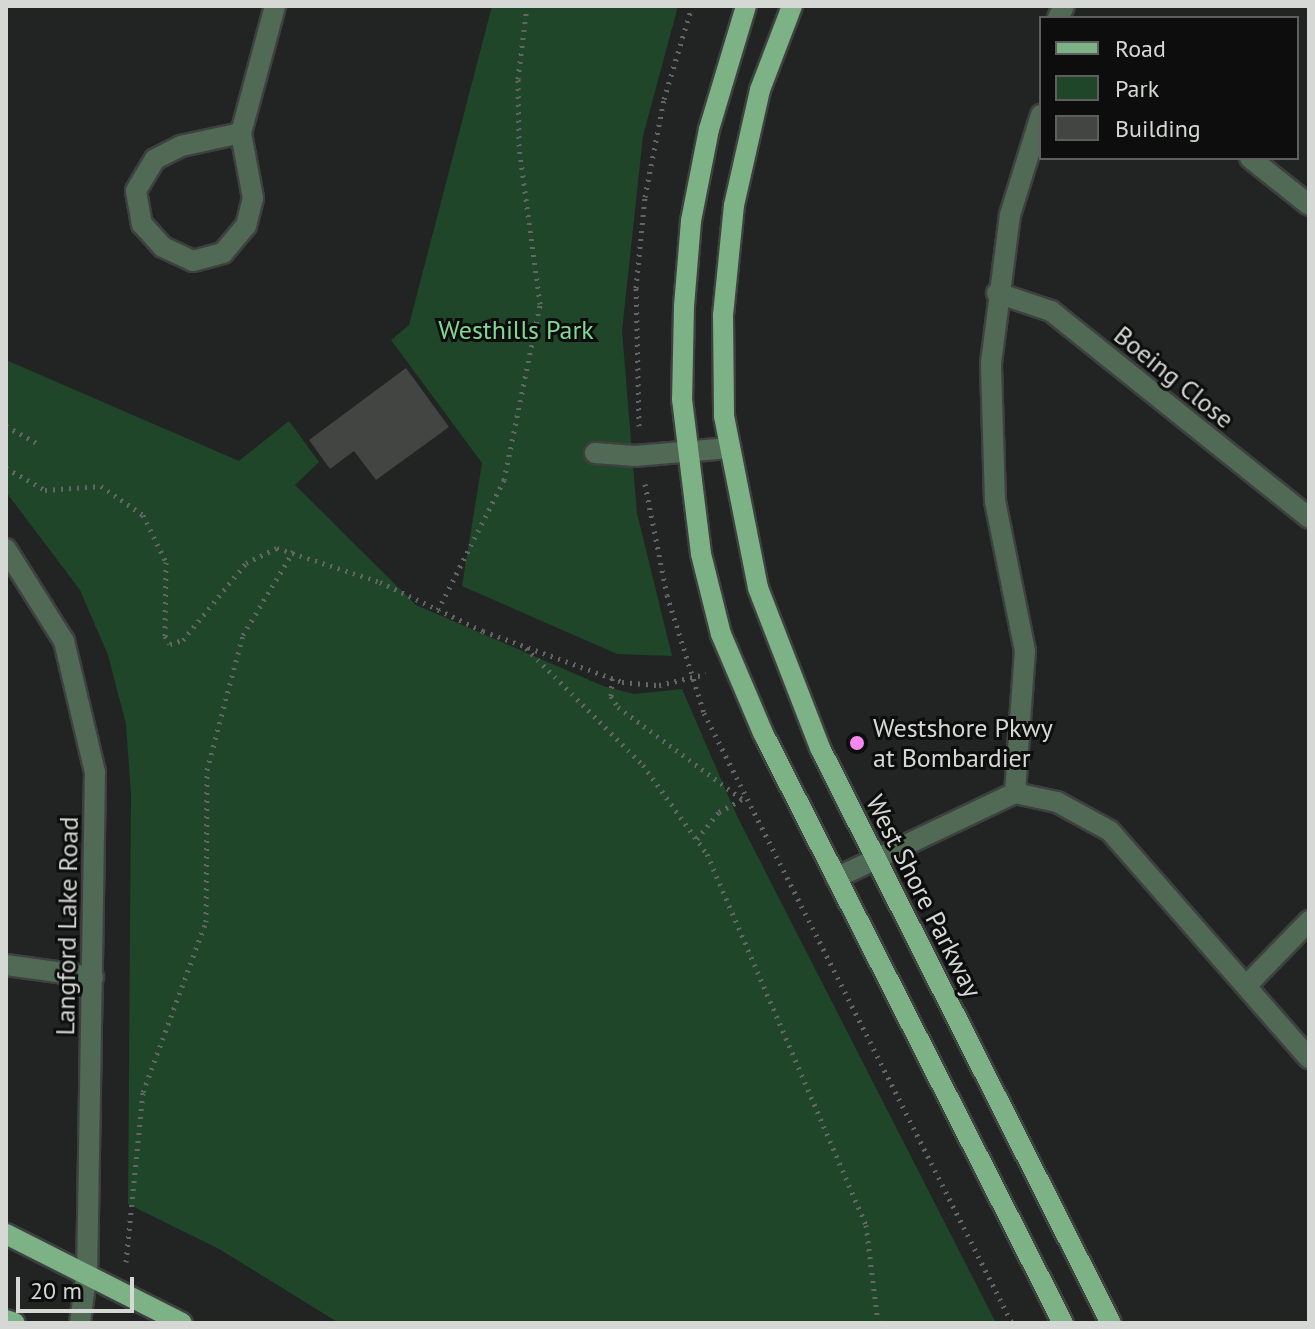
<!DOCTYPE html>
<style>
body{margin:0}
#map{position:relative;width:1315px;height:1329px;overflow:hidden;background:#212422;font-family:"PT Sans",sans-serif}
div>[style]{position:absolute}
.green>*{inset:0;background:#1f4628}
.building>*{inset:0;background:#424542}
.path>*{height:5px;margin-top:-2.5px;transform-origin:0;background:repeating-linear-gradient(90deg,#636664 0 2px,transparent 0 8px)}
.roads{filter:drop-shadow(2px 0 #3e413f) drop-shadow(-2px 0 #3e413f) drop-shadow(0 2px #3e413f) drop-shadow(0 -2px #3e413f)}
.minor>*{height:20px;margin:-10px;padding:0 10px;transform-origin:10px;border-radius:10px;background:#516a55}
.major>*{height:20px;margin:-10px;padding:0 10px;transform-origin:10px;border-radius:10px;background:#7db186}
.dots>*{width:22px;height:22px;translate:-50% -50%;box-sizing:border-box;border:4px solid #0c0d0c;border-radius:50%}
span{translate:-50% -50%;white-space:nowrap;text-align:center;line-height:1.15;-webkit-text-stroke:6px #0c0d0c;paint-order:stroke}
.park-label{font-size:26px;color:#81d793}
.street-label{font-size:26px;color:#d6d8d6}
.poi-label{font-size:26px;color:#d6d8d6}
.left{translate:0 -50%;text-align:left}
.frame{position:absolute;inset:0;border:8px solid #d6d8d6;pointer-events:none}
.legend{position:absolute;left:1039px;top:16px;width:260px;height:144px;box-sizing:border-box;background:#0c0d0c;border:2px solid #5d5e5d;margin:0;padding:10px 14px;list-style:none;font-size:24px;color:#d6d8d6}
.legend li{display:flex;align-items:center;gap:16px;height:40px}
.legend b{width:40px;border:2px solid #5d5e5d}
.scale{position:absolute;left:16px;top:1277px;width:118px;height:36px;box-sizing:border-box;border:4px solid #d6d8d6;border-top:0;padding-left:10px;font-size:24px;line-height:28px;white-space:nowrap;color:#d6d8d6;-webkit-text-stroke:6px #0c0d0c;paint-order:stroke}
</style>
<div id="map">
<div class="green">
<div style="clip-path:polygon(492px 6px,678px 6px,643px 136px,622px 331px,637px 513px,672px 656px,617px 654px,462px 586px,482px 463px,391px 340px,409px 325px)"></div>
<div style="clip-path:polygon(6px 360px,239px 461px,289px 421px,319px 462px,295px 485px,416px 605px,603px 686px,634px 694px,682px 689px,737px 816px,996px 1323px,339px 1323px,219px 1249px,128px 1204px,131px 795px,126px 724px,108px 655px,80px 590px,6px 492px)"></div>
</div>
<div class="building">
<div style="clip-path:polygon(406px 368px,449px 427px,376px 480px,354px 451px,330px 469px,309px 440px)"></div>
</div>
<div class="path">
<div style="left:6px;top:426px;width:39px;rotate:29deg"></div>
<div style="left:639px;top:426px;width:138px;rotate:-91.2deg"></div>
<div style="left:636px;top:288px;width:91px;rotate:-84.4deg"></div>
<div style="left:645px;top:197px;width:100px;rotate:-79deg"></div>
<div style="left:664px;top:99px;width:97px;rotate:-73.2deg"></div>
<div style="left:6px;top:468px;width:45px;rotate:29.4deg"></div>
<div style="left:45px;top:490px;width:56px;rotate:-4.1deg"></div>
<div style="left:101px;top:486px;width:51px;rotate:34.6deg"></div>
<div style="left:143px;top:515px;width:52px;rotate:63.9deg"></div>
<div style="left:166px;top:562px;width:74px;rotate:90.8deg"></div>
<div style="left:165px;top:636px;width:9px;rotate:58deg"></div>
<div style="left:170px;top:644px;width:14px;rotate:-17deg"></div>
<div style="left:183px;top:640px;width:99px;rotate:-50.7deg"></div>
<div style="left:246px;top:563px;width:34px;rotate:-26deg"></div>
<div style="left:277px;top:548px;width:108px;rotate:18.3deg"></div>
<div style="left:380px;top:582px;width:114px;rotate:25.4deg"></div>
<div style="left:483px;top:631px;width:148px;rotate:20.1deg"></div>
<div style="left:622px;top:682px;width:37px;rotate:5deg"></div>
<div style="left:659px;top:685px;width:48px;rotate:-13.2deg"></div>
<div style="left:645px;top:484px;width:113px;rotate:78.8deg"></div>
<div style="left:667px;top:595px;width:124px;rotate:72.6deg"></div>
<div style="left:704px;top:713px;width:683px;rotate:63.21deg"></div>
<div style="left:438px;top:610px;width:146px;rotate:-63.1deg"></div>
<div style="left:504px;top:480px;width:180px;rotate:-78.4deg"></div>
<div style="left:540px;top:304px;width:159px;rotate:-97.6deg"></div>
<div style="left:519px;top:146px;width:67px;rotate:-90.9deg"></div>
<div style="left:518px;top:79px;width:74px;rotate:-83deg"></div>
<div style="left:526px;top:648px;width:165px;rotate:45deg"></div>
<div style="left:643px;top:765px;width:110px;rotate:54.3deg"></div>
<div style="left:707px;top:854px;width:404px;rotate:66.8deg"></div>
<div style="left:866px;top:1225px;width:99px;rotate:83deg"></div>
<div style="left:612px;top:678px;width:18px;rotate:93deg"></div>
<div style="left:611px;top:696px;width:13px;rotate:58deg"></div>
<div style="left:618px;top:707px;width:154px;rotate:36.6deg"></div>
<div style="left:697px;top:839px;width:35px;rotate:-51deg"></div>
<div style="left:719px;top:812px;width:26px;rotate:-29deg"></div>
<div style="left:126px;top:1262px;width:171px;rotate:-84.3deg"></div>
<div style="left:143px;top:1092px;width:181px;rotate:-69.7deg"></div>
<div style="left:206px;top:922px;width:152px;rotate:-89.6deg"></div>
<div style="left:207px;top:770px;width:140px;rotate:-75.1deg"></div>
<div style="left:243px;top:635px;width:99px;rotate:-59deg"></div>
</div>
<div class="roads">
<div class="minor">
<div style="left:1058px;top:18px;width:13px;rotate:-63deg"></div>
<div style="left:241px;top:133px;width:61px;rotate:167.8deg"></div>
<div style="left:181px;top:146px;width:29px;rotate:153deg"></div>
<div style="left:155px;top:159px;width:37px;rotate:121deg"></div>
<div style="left:136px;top:191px;width:34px;rotate:80deg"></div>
<div style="left:142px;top:224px;width:31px;rotate:48deg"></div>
<div style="left:163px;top:247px;width:33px;rotate:25deg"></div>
<div style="left:193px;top:261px;width:31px;rotate:-15deg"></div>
<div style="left:223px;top:253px;width:35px;rotate:-50deg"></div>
<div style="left:246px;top:226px;width:29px;rotate:-76deg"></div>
<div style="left:253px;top:198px;width:66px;rotate:-100.5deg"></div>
<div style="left:241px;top:133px;width:131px;rotate:-75deg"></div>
<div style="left:1250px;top:158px;width:75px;rotate:38.5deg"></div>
<div style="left:997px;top:293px;width:57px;rotate:18.4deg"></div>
<div style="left:1051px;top:311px;width:331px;rotate:38.7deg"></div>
<div style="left:595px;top:453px;width:40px;rotate:4.3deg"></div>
<div style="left:635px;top:456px;width:94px;rotate:-4.9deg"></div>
<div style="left:6px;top:549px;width:109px;rotate:57.8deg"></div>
<div style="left:64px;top:641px;width:135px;rotate:76.7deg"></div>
<div style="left:95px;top:772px;width:498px;rotate:90.9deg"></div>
<div style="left:87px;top:1270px;width:53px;rotate:97.5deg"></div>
<div style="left:1015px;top:793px;width:142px;rotate:-86deg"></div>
<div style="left:1025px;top:651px;width:153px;rotate:-101.3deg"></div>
<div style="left:995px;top:501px;width:138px;rotate:-91.7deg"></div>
<div style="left:991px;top:363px;width:149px;rotate:-82.7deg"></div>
<div style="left:1010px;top:215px;width:105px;rotate:-72.8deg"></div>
<div style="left:836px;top:878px;width:198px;rotate:-25.4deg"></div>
<div style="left:1015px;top:793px;width:43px;rotate:12.1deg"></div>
<div style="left:1057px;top:802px;width:60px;rotate:28.7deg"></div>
<div style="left:1110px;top:831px;width:302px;rotate:48.8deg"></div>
<div style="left:6px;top:965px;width:88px;rotate:7.9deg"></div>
<div style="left:1247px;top:985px;width:89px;rotate:-45.9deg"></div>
</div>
<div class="major">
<div style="left:746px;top:6px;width:128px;rotate:106.7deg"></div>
<div style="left:709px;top:129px;width:94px;rotate:101.1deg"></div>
<div style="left:691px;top:221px;width:86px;rotate:94.7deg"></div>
<div style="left:684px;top:307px;width:92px;rotate:91.2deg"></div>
<div style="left:682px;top:399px;width:156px;rotate:83deg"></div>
<div style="left:701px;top:554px;width:82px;rotate:76deg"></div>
<div style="left:721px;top:634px;width:108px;rotate:67deg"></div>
<div style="left:763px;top:733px;width:662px;rotate:63.05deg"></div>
<div style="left:792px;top:6px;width:90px;rotate:110.9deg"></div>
<div style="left:760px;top:90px;width:118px;rotate:102.7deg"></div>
<div style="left:734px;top:205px;width:111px;rotate:95.7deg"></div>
<div style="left:723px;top:315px;width:101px;rotate:89.4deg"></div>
<div style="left:724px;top:416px;width:175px;rotate:78.8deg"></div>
<div style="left:758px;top:588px;width:172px;rotate:68.8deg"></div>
<div style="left:820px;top:748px;width:644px;rotate:63.16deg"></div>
<div style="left:6px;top:1234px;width:197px;rotate:26.8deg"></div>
<div style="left:6px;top:1320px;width:9px;rotate:18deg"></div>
</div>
</div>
<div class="dots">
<div style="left:857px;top:743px;background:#f589ef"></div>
</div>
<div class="park-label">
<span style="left:516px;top:330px">Westhills Park</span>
</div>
<div class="street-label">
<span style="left:1174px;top:377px;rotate:39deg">Boeing Close</span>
<span style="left:924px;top:896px;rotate:63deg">West Shore Parkway</span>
<span style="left:67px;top:926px;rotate:-89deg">Langford Lake Road</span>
</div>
<div class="poi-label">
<span class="left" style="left:873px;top:743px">Westshore Pkwy<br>at Bombardier</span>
</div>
<div class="frame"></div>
<ul class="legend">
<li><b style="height:10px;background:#7db186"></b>Road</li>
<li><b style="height:22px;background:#1f4628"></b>Park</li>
<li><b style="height:22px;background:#424542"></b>Building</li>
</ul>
<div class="scale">20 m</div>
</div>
